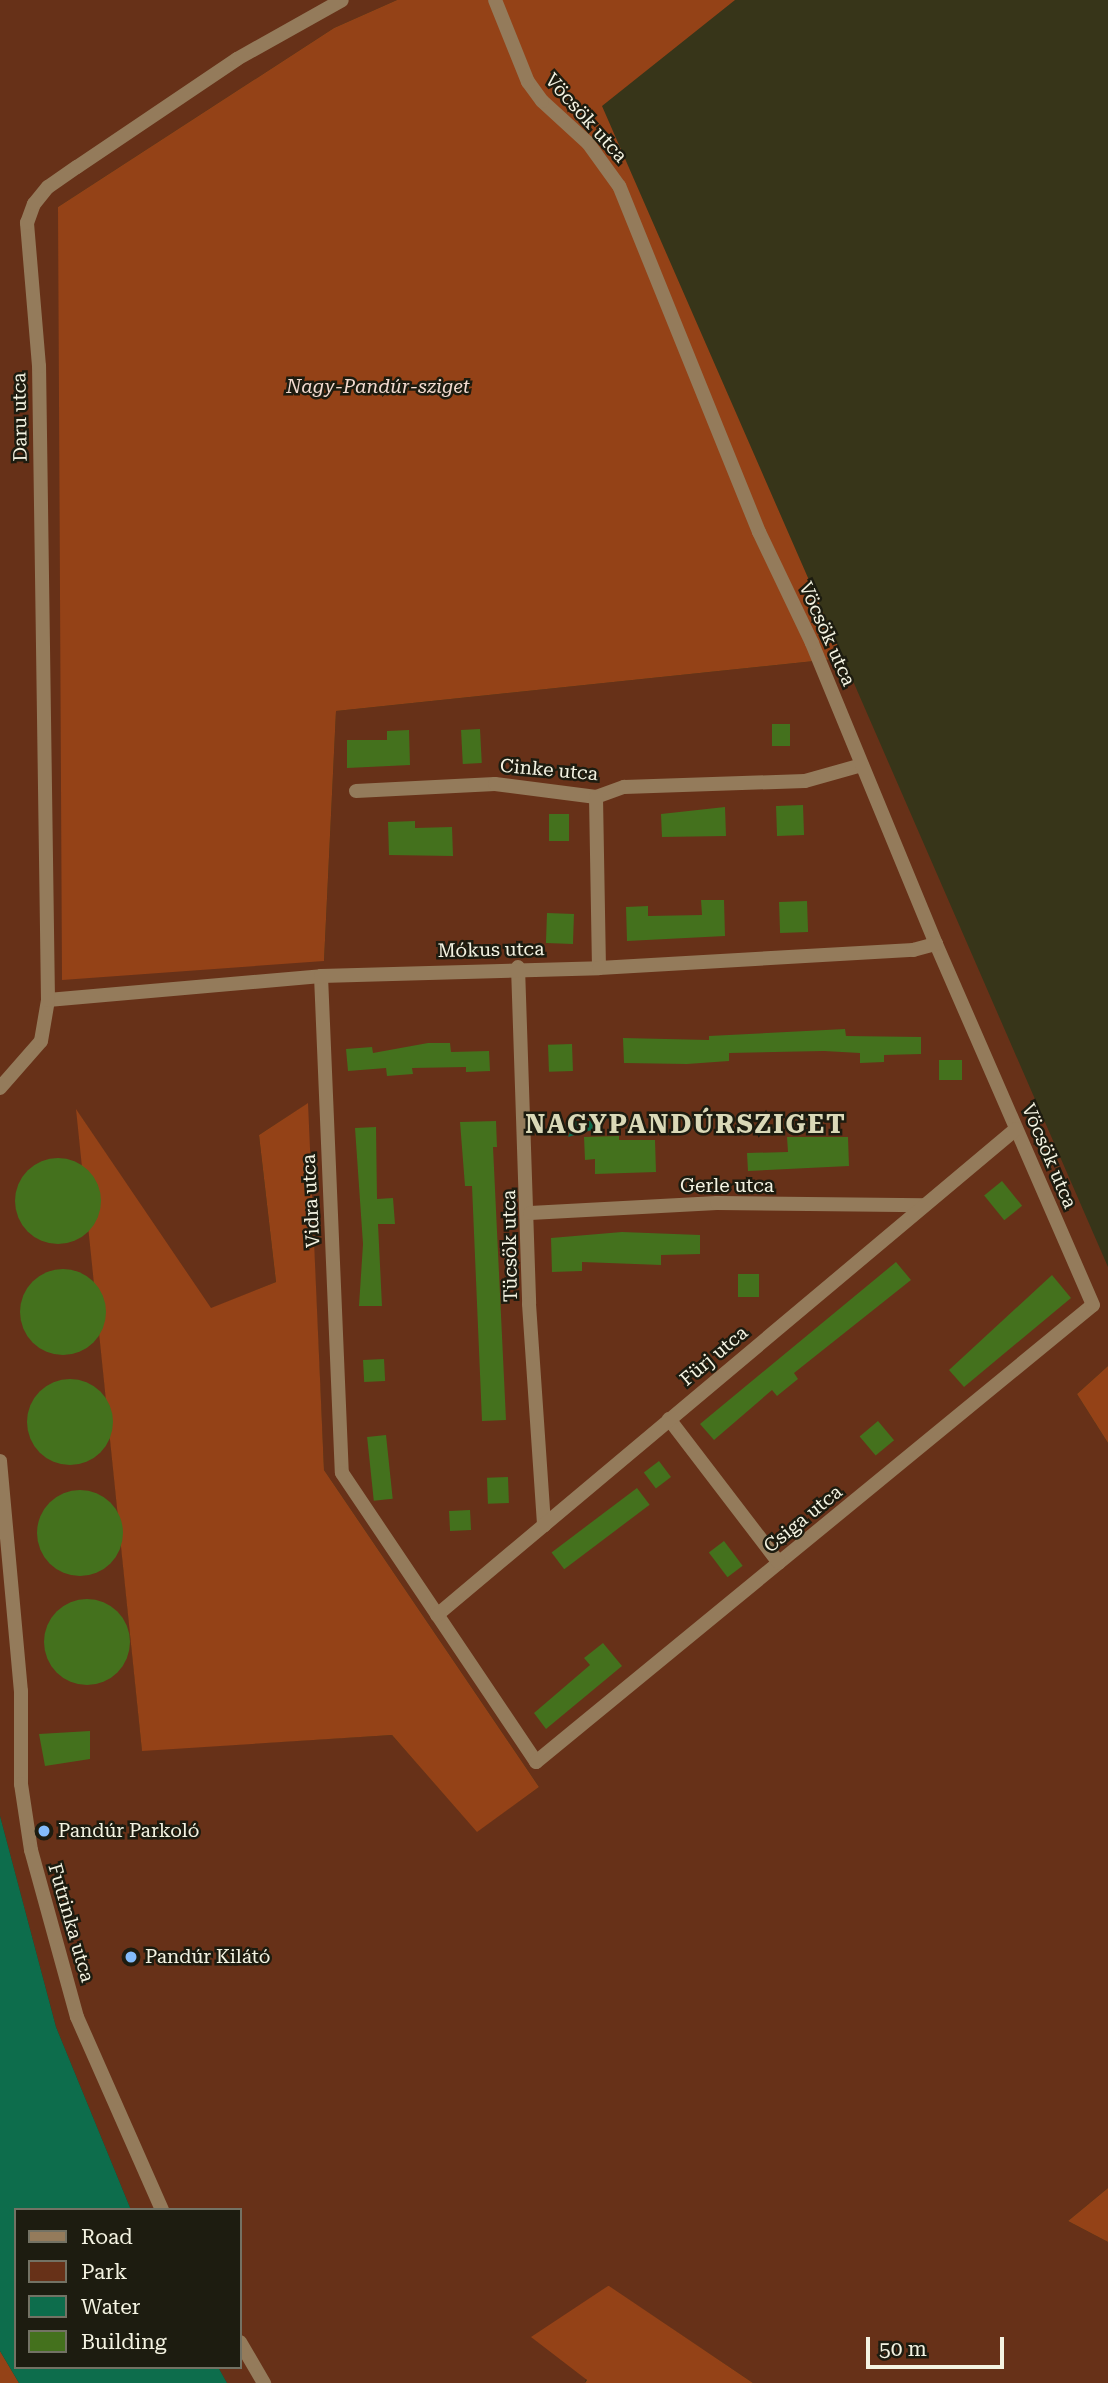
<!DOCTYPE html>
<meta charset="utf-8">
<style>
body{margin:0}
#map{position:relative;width:1108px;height:2383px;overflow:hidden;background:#373519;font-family:"Roboto Serif",serif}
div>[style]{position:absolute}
.green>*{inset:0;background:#673118}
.forest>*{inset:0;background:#944217}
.water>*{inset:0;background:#0d6d4c}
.building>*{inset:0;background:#44711d;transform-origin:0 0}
.round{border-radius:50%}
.minor>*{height:14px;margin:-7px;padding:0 7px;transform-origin:7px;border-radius:7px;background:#947b5b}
.dots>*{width:19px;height:19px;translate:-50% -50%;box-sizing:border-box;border:4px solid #1d1c10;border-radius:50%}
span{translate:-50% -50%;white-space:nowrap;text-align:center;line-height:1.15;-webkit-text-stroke:5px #1d1c10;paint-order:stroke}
.street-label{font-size:19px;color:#f4f3e2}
.park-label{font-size:19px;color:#f3dbd0;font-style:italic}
.poi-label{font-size:19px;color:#f4f3e2}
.left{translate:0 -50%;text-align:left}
.district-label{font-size:26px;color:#dad8b7;font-weight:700;letter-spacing:2px}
.legend{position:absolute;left:14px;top:2208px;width:228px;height:161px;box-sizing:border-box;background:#1d1c10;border:2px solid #737264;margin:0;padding:9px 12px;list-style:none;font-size:21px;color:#f4f3e2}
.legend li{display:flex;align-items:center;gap:14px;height:35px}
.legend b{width:35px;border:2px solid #737264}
.scale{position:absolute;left:866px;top:2337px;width:138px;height:32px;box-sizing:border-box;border:4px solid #f4f3e2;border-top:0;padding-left:9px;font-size:21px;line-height:24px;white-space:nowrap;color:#f4f3e2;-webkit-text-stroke:5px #1d1c10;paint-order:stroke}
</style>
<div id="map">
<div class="green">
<div style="clip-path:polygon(evenodd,0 0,397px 0,334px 28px,58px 207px,324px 961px,336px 711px,843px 658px,1108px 1267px,1108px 1366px,1077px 1394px,1108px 1443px,1108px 2188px,1068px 2221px,1108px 2242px,1108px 2383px,753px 2383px,608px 2286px,585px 2383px,227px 2383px,218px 2367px,240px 2367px,240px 2210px,131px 2210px,56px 2027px,0 1816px,0 0,307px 1104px,324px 1470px,539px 1787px,477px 1831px,392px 1735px,142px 1750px,77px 1111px,210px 1309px,276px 1282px,259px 1135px,307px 1104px)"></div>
</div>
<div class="forest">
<div style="clip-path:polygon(397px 0,735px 0,602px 106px,843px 658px,336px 711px,324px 961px,62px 980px,58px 207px,334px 28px)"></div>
<div style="clip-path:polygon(308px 1103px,324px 1470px,539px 1787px,477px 1832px,392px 1735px,142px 1751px,76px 1109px,211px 1308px,276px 1282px,259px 1135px)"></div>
<div style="clip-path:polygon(1108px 1366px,1108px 1443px,1077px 1394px)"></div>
<div style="clip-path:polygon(1108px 2188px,1108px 2242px,1068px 2221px)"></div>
<div style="clip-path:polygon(608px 2286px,609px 2286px,753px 2383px,585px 2383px,587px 2380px,531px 2337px)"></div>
<div style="clip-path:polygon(0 2351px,19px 2383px,0 2383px)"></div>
</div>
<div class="water">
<div style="clip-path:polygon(574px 1121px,594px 1121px,592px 1130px,568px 1137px)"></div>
<div style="clip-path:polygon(0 1816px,56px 2027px,131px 2210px,16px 2210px,16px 2367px,218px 2367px,227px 2383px,19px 2383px,0 2351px)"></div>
</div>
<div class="building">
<div style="left:772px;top:724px;width:18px;height:22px"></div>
<div style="left:480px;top:729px;width:34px;height:19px;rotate:87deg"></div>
<div style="clip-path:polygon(409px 730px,410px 765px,347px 768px,347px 740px,387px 740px,387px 731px)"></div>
<div style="left:803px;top:805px;width:30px;height:27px;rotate:88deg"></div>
<div style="clip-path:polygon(725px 807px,726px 836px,662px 837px,661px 814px)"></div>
<div style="left:549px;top:814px;width:20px;height:27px"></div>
<div style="clip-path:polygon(415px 821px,415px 828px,452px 827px,453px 856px,389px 855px,388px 822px)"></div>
<div style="clip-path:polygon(701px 900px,724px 900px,725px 936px,627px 941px,626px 907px,648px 906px,648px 916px,702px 915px)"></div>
<div style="left:807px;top:901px;width:31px;height:28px;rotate:88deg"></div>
<div style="left:547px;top:913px;width:27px;height:30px;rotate:2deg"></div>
<div style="clip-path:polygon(845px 1029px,846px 1036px,921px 1037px,921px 1054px,884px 1055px,884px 1062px,860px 1063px,860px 1053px,824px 1051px,729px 1053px,729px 1061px,687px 1064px,624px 1063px,623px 1038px,709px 1040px,709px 1036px)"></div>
<div style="clip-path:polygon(428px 1043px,450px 1043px,451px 1052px,489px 1051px,490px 1071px,466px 1072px,466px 1067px,412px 1068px,413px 1074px,387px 1076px,386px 1068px,348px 1071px,346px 1049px,372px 1047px,373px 1053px)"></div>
<div style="left:572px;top:1044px;width:27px;height:24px;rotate:88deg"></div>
<div style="left:962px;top:1060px;width:20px;height:23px;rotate:90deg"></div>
<div style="clip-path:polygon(496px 1121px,497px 1147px,493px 1147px,506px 1420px,482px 1421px,472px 1186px,465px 1186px,460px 1122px)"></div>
<div style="clip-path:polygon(376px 1127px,377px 1199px,393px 1198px,395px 1224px,378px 1224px,382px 1306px,359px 1306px,363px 1244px,355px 1128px)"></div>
<div style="clip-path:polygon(619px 1136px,619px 1140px,655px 1140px,656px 1172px,595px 1174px,595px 1159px,585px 1160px,584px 1137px)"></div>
<div style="clip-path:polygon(787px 1137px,848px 1137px,849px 1166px,748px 1171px,747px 1153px,788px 1152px)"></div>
<div class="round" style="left:15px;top:1158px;width:86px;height:86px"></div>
<div style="left:1002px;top:1181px;width:32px;height:23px;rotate:51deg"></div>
<div style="clip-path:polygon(622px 1232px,700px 1235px,700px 1254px,661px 1255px,661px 1265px,582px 1262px,582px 1271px,552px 1272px,551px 1238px)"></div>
<div style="clip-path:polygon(896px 1262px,911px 1280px,794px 1373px,798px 1379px,777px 1396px,772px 1390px,714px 1440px,700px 1424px)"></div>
<div class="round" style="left:20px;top:1269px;width:86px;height:86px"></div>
<div style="left:738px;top:1274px;width:21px;height:23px"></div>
<div style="clip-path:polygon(1052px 1275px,1071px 1298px,964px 1387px,949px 1370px)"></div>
<div style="left:384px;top:1359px;width:22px;height:21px;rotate:87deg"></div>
<div class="round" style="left:27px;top:1379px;width:86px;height:86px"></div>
<div style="left:878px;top:1421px;width:25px;height:24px;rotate:50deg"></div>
<div style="left:386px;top:1435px;width:64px;height:19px;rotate:84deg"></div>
<div style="left:659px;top:1461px;width:20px;height:19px;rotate:53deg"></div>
<div style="left:508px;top:1477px;width:26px;height:21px;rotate:88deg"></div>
<div style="left:637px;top:1488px;width:21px;height:107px;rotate:53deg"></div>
<div class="round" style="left:37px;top:1490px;width:86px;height:86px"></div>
<div style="left:470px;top:1510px;width:20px;height:21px;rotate:87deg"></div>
<div style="left:724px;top:1541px;width:31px;height:19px;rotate:53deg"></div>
<div class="round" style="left:44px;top:1599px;width:86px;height:86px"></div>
<div style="clip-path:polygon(603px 1643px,622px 1666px,546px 1729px,534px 1713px,590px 1665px,584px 1658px)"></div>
<div style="clip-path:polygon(90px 1731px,90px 1759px,45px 1766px,39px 1734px)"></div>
</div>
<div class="minor">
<div style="left:356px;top:791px;width:139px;rotate:-2.9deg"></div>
<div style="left:495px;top:784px;width:102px;rotate:7.3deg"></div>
<div style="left:596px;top:797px;width:30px;rotate:-20deg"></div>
<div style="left:624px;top:787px;width:181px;rotate:-1.9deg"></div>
<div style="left:805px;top:781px;width:59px;rotate:-15.7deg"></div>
<div style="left:596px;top:797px;width:171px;rotate:89deg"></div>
<div style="left:518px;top:967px;width:337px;rotate:88.1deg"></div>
<div style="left:529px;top:1304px;width:222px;rotate:86.1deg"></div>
<div style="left:321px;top:976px;width:497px;rotate:87.6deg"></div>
<div style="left:342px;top:1473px;width:348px;rotate:56.1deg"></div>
<div style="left:536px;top:1762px;width:720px;rotate:-39.37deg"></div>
<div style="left:1093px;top:1305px;width:394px;rotate:-113.5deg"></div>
<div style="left:936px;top:944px;width:326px;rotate:-112.4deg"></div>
<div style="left:812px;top:643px;width:123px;rotate:-115.5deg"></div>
<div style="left:759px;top:532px;width:373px;rotate:-112deg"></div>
<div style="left:619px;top:186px;width:53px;rotate:-125.8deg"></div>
<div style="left:588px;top:143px;width:62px;rotate:-137.6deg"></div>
<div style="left:542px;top:101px;width:24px;rotate:-126deg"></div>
<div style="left:528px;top:82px;width:88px;rotate:-111.9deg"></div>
<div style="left:48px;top:1000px;width:274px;rotate:-5deg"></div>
<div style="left:321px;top:976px;width:278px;rotate:-1.6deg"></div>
<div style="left:599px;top:968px;width:315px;rotate:-3.3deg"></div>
<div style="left:913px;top:950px;width:24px;rotate:-15deg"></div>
<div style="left:0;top:1088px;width:62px;rotate:-48.9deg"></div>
<div style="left:41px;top:1041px;width:42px;rotate:-80.3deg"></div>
<div style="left:48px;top:1000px;width:634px;rotate:-90.81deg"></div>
<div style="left:39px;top:366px;width:144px;rotate:-94.8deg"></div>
<div style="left:27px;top:223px;width:20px;rotate:-70deg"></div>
<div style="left:34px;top:204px;width:22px;rotate:-51deg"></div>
<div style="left:48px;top:187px;width:35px;rotate:-35deg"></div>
<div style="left:77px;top:167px;width:193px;rotate:-34deg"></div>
<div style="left:237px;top:59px;width:120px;rotate:-29.3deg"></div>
<div style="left:530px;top:1213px;width:187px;rotate:-3.1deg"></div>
<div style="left:717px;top:1203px;width:207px;rotate:0.6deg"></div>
<div style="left:669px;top:1419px;width:181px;rotate:52.6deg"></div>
<div style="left:0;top:1461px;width:231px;rotate:84.8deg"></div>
<div style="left:21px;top:1691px;width:93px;rotate:90deg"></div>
<div style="left:21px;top:1784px;width:67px;rotate:81.4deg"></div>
<div style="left:31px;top:1850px;width:173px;rotate:74.6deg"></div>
<div style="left:77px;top:2017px;width:211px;rotate:66.2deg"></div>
<div style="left:437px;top:1615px;width:756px;rotate:-40.01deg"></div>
<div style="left:240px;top:2342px;width:48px;rotate:59.7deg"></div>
</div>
<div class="dots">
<div style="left:44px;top:1831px;background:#84bcfb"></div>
<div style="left:131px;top:1957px;background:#84bcfb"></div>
</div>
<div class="street-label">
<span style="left:586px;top:118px;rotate:48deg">Vöcsök utca</span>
<span style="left:20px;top:417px;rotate:-91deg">Daru utca</span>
<span style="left:827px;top:634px;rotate:66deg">Vöcsök utca</span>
<span style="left:549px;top:770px;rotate:5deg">Cinke utca</span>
<span style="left:491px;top:950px;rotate:-1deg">Mókus utca</span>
<span style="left:1049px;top:1156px;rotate:67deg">Vöcsök utca</span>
<span style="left:727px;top:1186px">Gerle utca</span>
<span style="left:311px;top:1201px;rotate:-93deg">Vidra utca</span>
<span style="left:510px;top:1246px;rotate:-91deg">Tücsök utca</span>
<span style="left:714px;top:1356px;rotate:-40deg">Fürj utca</span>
<span style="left:803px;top:1519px;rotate:-39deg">Csiga utca</span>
<span style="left:71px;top:1923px;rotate:74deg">Futrinka utca</span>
</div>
<div class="park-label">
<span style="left:378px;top:387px">Nagy-Pandúr-sziget</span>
</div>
<div class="poi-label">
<span class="left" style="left:58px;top:1831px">Pandúr Parkoló</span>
<span class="left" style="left:145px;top:1957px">Pandúr Kilátó</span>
</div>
<div class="district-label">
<span style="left:686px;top:1125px">NAGYPANDÚRSZIGET</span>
</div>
<ul class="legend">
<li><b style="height:9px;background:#947b5b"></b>Road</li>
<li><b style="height:19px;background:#673118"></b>Park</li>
<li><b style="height:19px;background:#0d6d4c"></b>Water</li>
<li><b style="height:19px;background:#44711d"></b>Building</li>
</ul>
<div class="scale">50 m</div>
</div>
